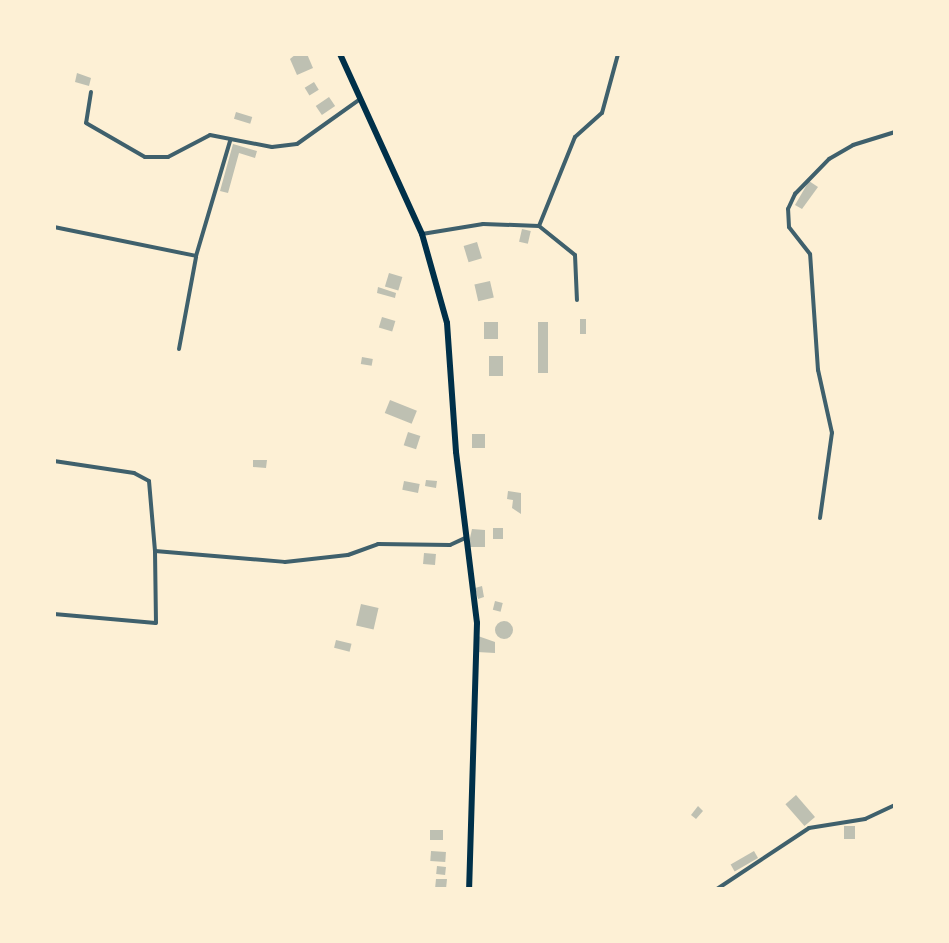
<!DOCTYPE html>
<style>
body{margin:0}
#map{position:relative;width:949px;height:943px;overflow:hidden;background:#fdf0d5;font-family:"Fira Sans Condensed",sans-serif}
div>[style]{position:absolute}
.building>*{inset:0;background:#bec0b2;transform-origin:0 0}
.round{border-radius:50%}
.minor>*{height:4px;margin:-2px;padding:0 2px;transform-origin:2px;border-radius:2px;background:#3f606c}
.secondary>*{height:6px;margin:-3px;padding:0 3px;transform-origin:3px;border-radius:3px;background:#003049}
span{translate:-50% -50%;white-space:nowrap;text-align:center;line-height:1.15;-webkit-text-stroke:6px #fdf0d5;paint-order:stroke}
.frame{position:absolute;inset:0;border:56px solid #fdf0d5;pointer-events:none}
</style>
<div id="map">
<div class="building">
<div style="clip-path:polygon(296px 54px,307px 54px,313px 68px,297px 75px,290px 59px)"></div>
<div style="clip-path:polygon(77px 73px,91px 78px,89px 86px,75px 82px)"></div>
<div style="left:314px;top:82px;width:9px;height:11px;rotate:58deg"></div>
<div style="left:329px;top:97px;width:11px;height:16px;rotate:56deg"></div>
<div style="left:236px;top:112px;width:17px;height:7px;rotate:17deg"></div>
<div style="clip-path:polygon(233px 144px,257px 151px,255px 158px,239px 153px,228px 193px,220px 191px)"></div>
<div style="clip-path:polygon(809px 181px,818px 187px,802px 209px,795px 205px)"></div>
<div style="left:522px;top:229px;width:9px;height:13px;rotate:13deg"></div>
<div style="left:477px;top:242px;width:17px;height:14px;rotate:73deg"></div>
<div style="left:389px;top:273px;width:14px;height:14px;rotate:17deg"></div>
<div style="left:490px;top:281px;width:17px;height:16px;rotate:77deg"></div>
<div style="clip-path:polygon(378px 287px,396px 293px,395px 298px,377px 293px)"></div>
<div style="left:382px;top:317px;width:14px;height:11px;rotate:17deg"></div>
<div style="left:586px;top:319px;width:15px;height:6px;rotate:90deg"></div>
<div style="left:484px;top:322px;width:14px;height:17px"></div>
<div style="left:538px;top:322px;width:10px;height:51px"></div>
<div style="left:489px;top:356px;width:14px;height:20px"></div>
<div style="left:362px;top:357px;width:11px;height:7px;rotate:10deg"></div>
<div style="left:390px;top:400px;width:29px;height:14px;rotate:22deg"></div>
<div style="left:408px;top:432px;width:13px;height:14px;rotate:18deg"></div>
<div style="left:472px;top:434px;width:13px;height:14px"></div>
<div style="clip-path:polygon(253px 460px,267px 460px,266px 468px,253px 467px)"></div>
<div style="clip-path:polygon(426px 480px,437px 481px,436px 488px,425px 486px)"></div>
<div style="left:404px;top:481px;width:16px;height:9px;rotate:11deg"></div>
<div style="clip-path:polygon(508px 491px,521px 493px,521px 514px,512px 508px,513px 500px,507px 499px)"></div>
<div style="left:493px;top:528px;width:10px;height:11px"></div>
<div style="clip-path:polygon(472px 529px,485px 530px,485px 547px,468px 547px)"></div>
<div style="left:424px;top:553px;width:12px;height:11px;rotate:5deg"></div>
<div style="clip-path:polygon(482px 586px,484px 597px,478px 599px,475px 588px)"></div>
<div style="left:495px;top:601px;width:8px;height:9px;rotate:14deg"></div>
<div style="left:361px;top:604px;width:18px;height:22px;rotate:13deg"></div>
<div class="round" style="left:495px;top:621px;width:18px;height:18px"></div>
<div style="clip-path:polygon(478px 636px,495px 642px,495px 653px,477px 652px)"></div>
<div style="left:336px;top:640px;width:16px;height:8px;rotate:14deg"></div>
<div style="left:796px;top:795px;width:29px;height:14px;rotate:49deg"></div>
<div style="clip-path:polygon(698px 806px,703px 811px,696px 819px,691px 815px)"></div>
<div style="left:844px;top:826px;width:11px;height:13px"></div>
<div style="left:430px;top:830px;width:13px;height:10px"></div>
<div style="left:431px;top:851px;width:15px;height:10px;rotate:4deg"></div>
<div style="left:754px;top:851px;width:8px;height:27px;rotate:60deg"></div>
<div style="left:437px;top:866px;width:9px;height:8px;rotate:6deg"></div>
<div style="clip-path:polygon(436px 879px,447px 879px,446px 889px,435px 889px)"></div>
</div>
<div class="minor">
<div style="left:91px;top:92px;width:31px;rotate:99deg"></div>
<div style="left:86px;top:123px;width:68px;rotate:30deg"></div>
<div style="left:145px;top:157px;width:23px"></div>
<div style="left:168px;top:157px;width:47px;rotate:-27.6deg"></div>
<div style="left:210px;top:135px;width:63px;rotate:11deg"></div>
<div style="left:272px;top:147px;width:25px;rotate:-7deg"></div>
<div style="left:297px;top:144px;width:77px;rotate:-35.5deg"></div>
<div style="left:539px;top:226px;width:96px;rotate:-68deg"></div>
<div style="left:575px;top:137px;width:36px;rotate:-42deg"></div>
<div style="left:602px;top:113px;width:61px;rotate:-74.8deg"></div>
<div style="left:54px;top:227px;width:145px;rotate:11.5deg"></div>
<div style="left:196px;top:256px;width:120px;rotate:-73.5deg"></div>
<div style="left:422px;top:234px;width:62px;rotate:-9.3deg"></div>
<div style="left:483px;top:224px;width:56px;rotate:2deg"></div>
<div style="left:539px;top:226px;width:46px;rotate:38.9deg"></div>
<div style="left:575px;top:255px;width:45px;rotate:87.5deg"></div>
<div style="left:179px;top:349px;width:94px;rotate:-79.5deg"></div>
<div style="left:54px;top:461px;width:81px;rotate:8.5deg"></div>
<div style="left:134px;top:473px;width:17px;rotate:28deg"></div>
<div style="left:149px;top:481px;width:70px;rotate:85.1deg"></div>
<div style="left:155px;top:551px;width:130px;rotate:4.8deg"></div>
<div style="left:285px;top:562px;width:63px;rotate:-6.3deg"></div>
<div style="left:348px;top:555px;width:32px;rotate:-20deg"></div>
<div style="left:378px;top:544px;width:72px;rotate:0.8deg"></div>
<div style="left:450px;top:545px;width:17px;rotate:-25deg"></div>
<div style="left:820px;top:518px;width:86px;rotate:-82deg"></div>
<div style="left:832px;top:433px;width:65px;rotate:-102.5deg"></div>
<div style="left:818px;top:370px;width:116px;rotate:-93.9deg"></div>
<div style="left:810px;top:254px;width:34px;rotate:-128deg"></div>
<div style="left:789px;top:227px;width:18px;rotate:-93deg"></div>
<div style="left:788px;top:209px;width:17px;rotate:-65deg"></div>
<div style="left:795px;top:194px;width:49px;rotate:-45.8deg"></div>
<div style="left:829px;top:159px;width:28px;rotate:-30deg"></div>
<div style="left:853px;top:145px;width:44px;rotate:-17.2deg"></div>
<div style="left:54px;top:614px;width:102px;rotate:5deg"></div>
<div style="left:156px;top:623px;width:72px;rotate:-90.8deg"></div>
<div style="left:717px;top:889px;width:110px;rotate:-33.5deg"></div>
<div style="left:809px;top:828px;width:57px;rotate:-9.1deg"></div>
<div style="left:865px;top:819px;width:33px;rotate:-25deg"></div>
</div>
<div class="secondary">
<div style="left:340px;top:54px;width:198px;rotate:65.5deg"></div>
<div style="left:422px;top:234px;width:92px;rotate:74.3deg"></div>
<div style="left:447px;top:323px;width:129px;rotate:86deg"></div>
<div style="left:456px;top:452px;width:172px;rotate:83deg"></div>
<div style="left:477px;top:623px;width:266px;rotate:91.7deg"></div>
</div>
<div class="frame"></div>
</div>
